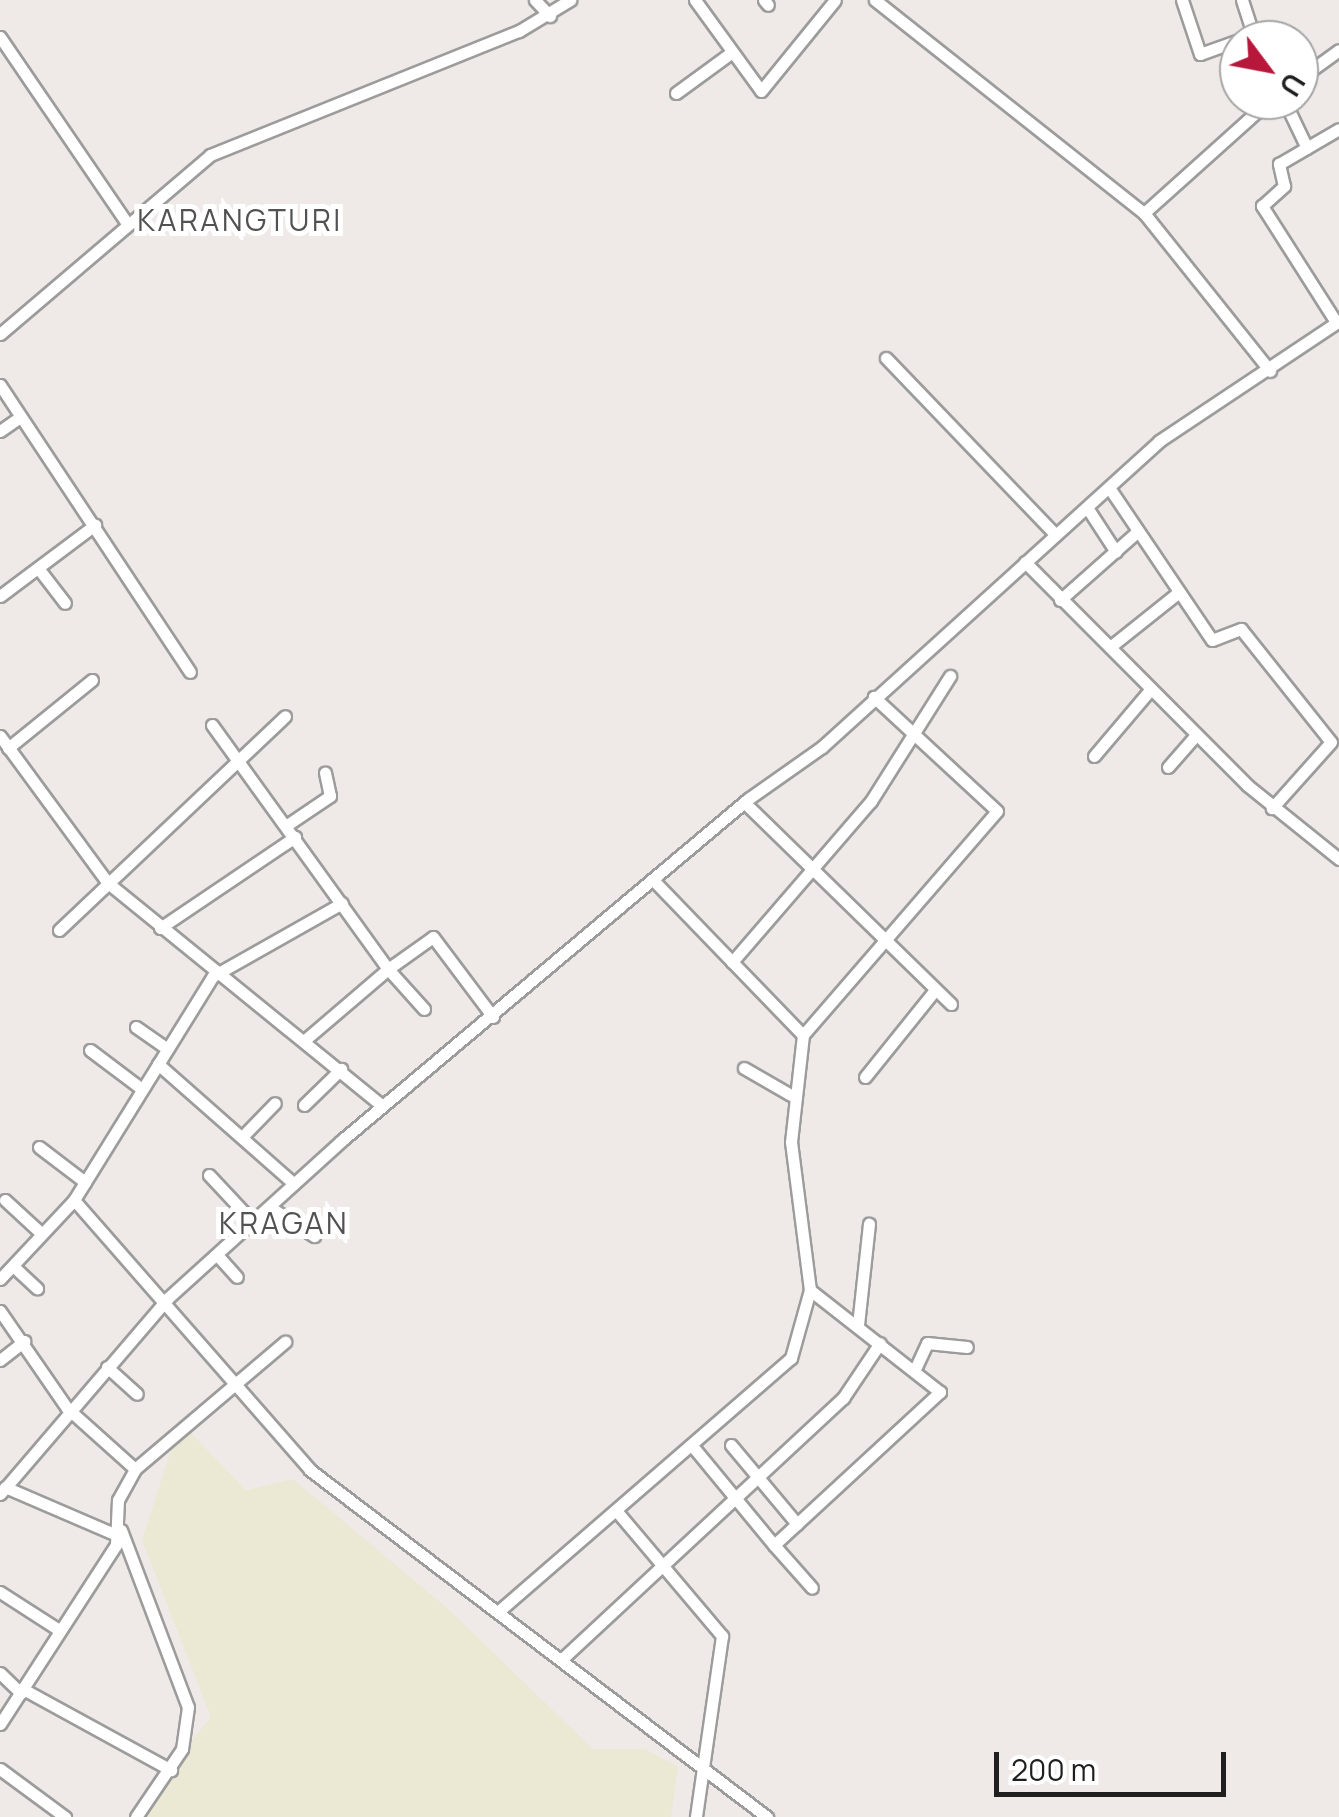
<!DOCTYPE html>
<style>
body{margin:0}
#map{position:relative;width:1339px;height:1817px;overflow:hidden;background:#efeae7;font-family:Manrope,sans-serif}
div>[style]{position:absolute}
.farmland>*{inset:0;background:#ebe8d4}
.roads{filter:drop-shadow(2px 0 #9c9c9c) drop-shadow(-2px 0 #9c9c9c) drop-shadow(0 2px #9c9c9c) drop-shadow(0 -2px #9c9c9c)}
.minor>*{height:11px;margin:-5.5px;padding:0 5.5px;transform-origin:5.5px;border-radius:5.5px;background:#fff}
span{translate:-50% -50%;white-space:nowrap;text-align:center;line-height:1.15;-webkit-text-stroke:10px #fff;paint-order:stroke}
.quarter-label{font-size:30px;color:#525252;letter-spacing:2.5px}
.north{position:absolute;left:1219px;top:20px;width:100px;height:100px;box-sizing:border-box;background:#fff;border:2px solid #a5a5a5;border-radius:50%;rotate:122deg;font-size:28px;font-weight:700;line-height:40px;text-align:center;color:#1f1f1f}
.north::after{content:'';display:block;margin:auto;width:35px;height:45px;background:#b8173c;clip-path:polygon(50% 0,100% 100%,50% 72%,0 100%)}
.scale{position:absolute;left:994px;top:1752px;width:232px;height:45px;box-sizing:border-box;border:5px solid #1f1f1f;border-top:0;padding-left:12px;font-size:30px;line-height:35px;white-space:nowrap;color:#1f1f1f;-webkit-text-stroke:8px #fff;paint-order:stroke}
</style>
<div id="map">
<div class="farmland">
<div style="clip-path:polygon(180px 1422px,246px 1490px,293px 1479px,447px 1608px,593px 1749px,645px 1749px,678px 1767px,671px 1817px,130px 1817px,211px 1717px,142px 1540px)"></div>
</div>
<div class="roads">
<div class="minor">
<div style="left:535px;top:0;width:22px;rotate:47deg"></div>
<div style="left:695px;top:0;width:112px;rotate:54deg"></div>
<div style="left:761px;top:91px;width:117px;rotate:-50.9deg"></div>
<div style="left:764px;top:0;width:6px;rotate:51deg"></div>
<div style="left:875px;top:0;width:343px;rotate:38.4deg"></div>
<div style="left:1144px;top:213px;width:202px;rotate:51.4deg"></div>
<div style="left:1182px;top:0;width:57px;rotate:71.6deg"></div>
<div style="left:1200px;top:54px;width:41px;rotate:-19.7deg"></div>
<div style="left:1242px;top:0;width:42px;rotate:72deg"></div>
<div style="left:0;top:37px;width:224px;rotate:55.7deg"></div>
<div style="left:1299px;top:79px;width:49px;rotate:-35.9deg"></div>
<div style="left:676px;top:93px;width:64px;rotate:-36.2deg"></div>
<div style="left:1284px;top:100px;width:53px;rotate:64.4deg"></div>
<div style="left:1144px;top:213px;width:169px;rotate:-41.9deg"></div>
<div style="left:1336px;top:322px;width:138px;rotate:-122.5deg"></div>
<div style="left:1262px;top:206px;width:30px;rotate:-42deg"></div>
<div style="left:1284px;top:186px;width:23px;rotate:-103deg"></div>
<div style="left:1279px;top:164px;width:69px;rotate:-30.3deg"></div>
<div style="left:0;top:334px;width:276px;rotate:-40.4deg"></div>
<div style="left:210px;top:155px;width:333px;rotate:-21.9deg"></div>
<div style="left:519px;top:31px;width:60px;rotate:-31.3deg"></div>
<div style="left:886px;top:358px;width:245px;rotate:46.2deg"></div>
<div style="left:0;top:385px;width:344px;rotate:56.5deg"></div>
<div style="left:0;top:431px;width:24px;rotate:-35deg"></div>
<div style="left:1110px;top:489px;width:182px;rotate:56deg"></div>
<div style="left:1212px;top:640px;width:31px;rotate:-21deg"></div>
<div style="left:1241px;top:629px;width:144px;rotate:51.5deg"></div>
<div style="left:1331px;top:742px;width:89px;rotate:131.8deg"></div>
<div style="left:1088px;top:509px;width:51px;rotate:56.9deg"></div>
<div style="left:1025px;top:562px;width:315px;rotate:45.1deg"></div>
<div style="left:1247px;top:785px;width:118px;rotate:38.8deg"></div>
<div style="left:38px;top:568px;width:44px;rotate:52.4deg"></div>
<div style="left:0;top:596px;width:119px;rotate:-36.8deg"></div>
<div style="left:1060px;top:600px;width:104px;rotate:-41.5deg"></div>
<div style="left:1110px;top:647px;width:88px;rotate:-38.6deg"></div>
<div style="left:212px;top:725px;width:301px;rotate:54.2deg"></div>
<div style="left:388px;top:969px;width:108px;rotate:139.5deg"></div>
<div style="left:0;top:736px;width:182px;rotate:53.7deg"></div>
<div style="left:108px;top:883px;width:353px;rotate:39.1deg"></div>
<div style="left:8px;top:748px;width:108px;rotate:-39deg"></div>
<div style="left:1094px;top:756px;width:87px;rotate:-49.7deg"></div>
<div style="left:1168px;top:767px;width:43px;rotate:-48.8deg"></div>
<div style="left:747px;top:805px;width:285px;rotate:44.3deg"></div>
<div style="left:287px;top:825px;width:52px;rotate:-34deg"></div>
<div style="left:330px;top:796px;width:24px;rotate:-102deg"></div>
<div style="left:656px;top:883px;width:211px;rotate:46deg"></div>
<div style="left:160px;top:928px;width:163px;rotate:-34deg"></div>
<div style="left:59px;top:930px;width:311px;rotate:-43.4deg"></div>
<div style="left:732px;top:962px;width:213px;rotate:-49.2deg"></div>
<div style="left:871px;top:801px;width:148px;rotate:-57.7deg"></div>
<div style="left:424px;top:1009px;width:54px;rotate:-132deg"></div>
<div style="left:388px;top:969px;width:55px;rotate:-35.4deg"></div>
<div style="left:433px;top:937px;width:100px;rotate:53.1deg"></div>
<div style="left:136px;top:1027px;width:38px;rotate:35deg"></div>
<div style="left:90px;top:1050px;width:65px;rotate:36.9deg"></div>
<div style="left:158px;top:1064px;width:181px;rotate:41.4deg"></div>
<div style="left:744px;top:1068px;width:54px;rotate:29.9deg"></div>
<div style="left:865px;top:1077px;width:112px;rotate:-51.2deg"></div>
<div style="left:304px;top:1105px;width:52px;rotate:-44.2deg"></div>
<div style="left:242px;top:1137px;width:47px;rotate:-45.9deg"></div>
<div style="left:39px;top:1147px;width:58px;rotate:37.3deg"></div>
<div style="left:209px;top:1175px;width:64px;rotate:46.9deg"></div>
<div style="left:5px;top:1200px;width:50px;rotate:42.6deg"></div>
<div style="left:74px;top:1200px;width:359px;rotate:48.8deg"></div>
<div style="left:310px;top:1470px;width:574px;rotate:37.21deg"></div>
<div style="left:270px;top:1207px;width:53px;rotate:33.4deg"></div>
<div style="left:218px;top:1256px;width:28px;rotate:48deg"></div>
<div style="left:13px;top:1266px;width:33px;rotate:43deg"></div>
<div style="left:0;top:1279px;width:108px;rotate:-46.9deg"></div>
<div style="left:74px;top:1200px;width:264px;rotate:-58.2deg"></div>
<div style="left:213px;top:976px;width:148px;rotate:-29.5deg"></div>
<div style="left:0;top:1311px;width:118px;rotate:55.4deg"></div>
<div style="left:67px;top:1408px;width:91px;rotate:41.9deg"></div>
<div style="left:858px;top:1325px;width:102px;rotate:-83.8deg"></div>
<div style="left:0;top:1360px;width:31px;rotate:-38deg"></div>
<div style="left:107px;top:1367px;width:40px;rotate:42deg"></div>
<div style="left:916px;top:1367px;width:26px;rotate:-65deg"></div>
<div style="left:927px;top:1343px;width:40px;rotate:5.7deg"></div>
<div style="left:731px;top:1445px;width:103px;rotate:50.1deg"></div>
<div style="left:694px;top:1448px;width:126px;rotate:50.5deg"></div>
<div style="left:774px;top:1545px;width:226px;rotate:-42.7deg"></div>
<div style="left:940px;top:1392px;width:165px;rotate:-141.9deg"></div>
<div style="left:810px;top:1290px;width:149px;rotate:-97.3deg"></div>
<div style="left:791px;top:1142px;width:108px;rotate:-83.6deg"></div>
<div style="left:803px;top:1035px;width:296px;rotate:-49.1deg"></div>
<div style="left:997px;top:811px;width:168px;rotate:-137.2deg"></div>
<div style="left:5px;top:1487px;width:124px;rotate:23.3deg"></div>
<div style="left:0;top:1494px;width:258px;rotate:-49.4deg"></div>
<div style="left:168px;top:1298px;width:234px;rotate:-42.2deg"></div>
<div style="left:341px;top:1141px;width:532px;rotate:-40.04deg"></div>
<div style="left:748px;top:799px;width:90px;rotate:-35.1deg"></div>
<div style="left:822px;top:747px;width:455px;rotate:-42.2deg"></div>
<div style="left:1159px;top:441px;width:216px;rotate:-33.7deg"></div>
<div style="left:619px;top:1514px;width:160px;rotate:49.8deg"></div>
<div style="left:722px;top:1636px;width:183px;rotate:98.2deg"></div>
<div style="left:121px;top:1530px;width:189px;rotate:69.3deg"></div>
<div style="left:188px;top:1707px;width:42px;rotate:98.1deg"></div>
<div style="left:182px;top:1749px;width:82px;rotate:124.1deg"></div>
<div style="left:774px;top:1545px;width:57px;rotate:48.5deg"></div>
<div style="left:0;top:1592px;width:70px;rotate:32.8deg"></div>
<div style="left:500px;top:1610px;width:385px;rotate:-40.9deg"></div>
<div style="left:791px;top:1358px;width:71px;rotate:-74.4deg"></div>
<div style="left:562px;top:1659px;width:384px;rotate:-42.9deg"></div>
<div style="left:843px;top:1398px;width:66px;rotate:-56.1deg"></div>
<div style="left:0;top:1673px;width:29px;rotate:44deg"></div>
<div style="left:23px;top:1689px;width:169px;rotate:28.7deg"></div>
<div style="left:0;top:1724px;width:213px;rotate:-57.1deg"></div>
<div style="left:116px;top:1545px;width:45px;rotate:-87.5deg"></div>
<div style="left:118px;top:1500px;width:35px;rotate:-61deg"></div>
<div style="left:135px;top:1469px;width:197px;rotate:-40.3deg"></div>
<div style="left:0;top:1769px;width:81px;rotate:36.4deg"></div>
</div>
</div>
<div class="quarter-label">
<span style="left:240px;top:220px">KARANGTURI</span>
<span style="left:284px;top:1223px">KRAGAN</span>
</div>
<div class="north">U</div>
<div class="scale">200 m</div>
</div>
